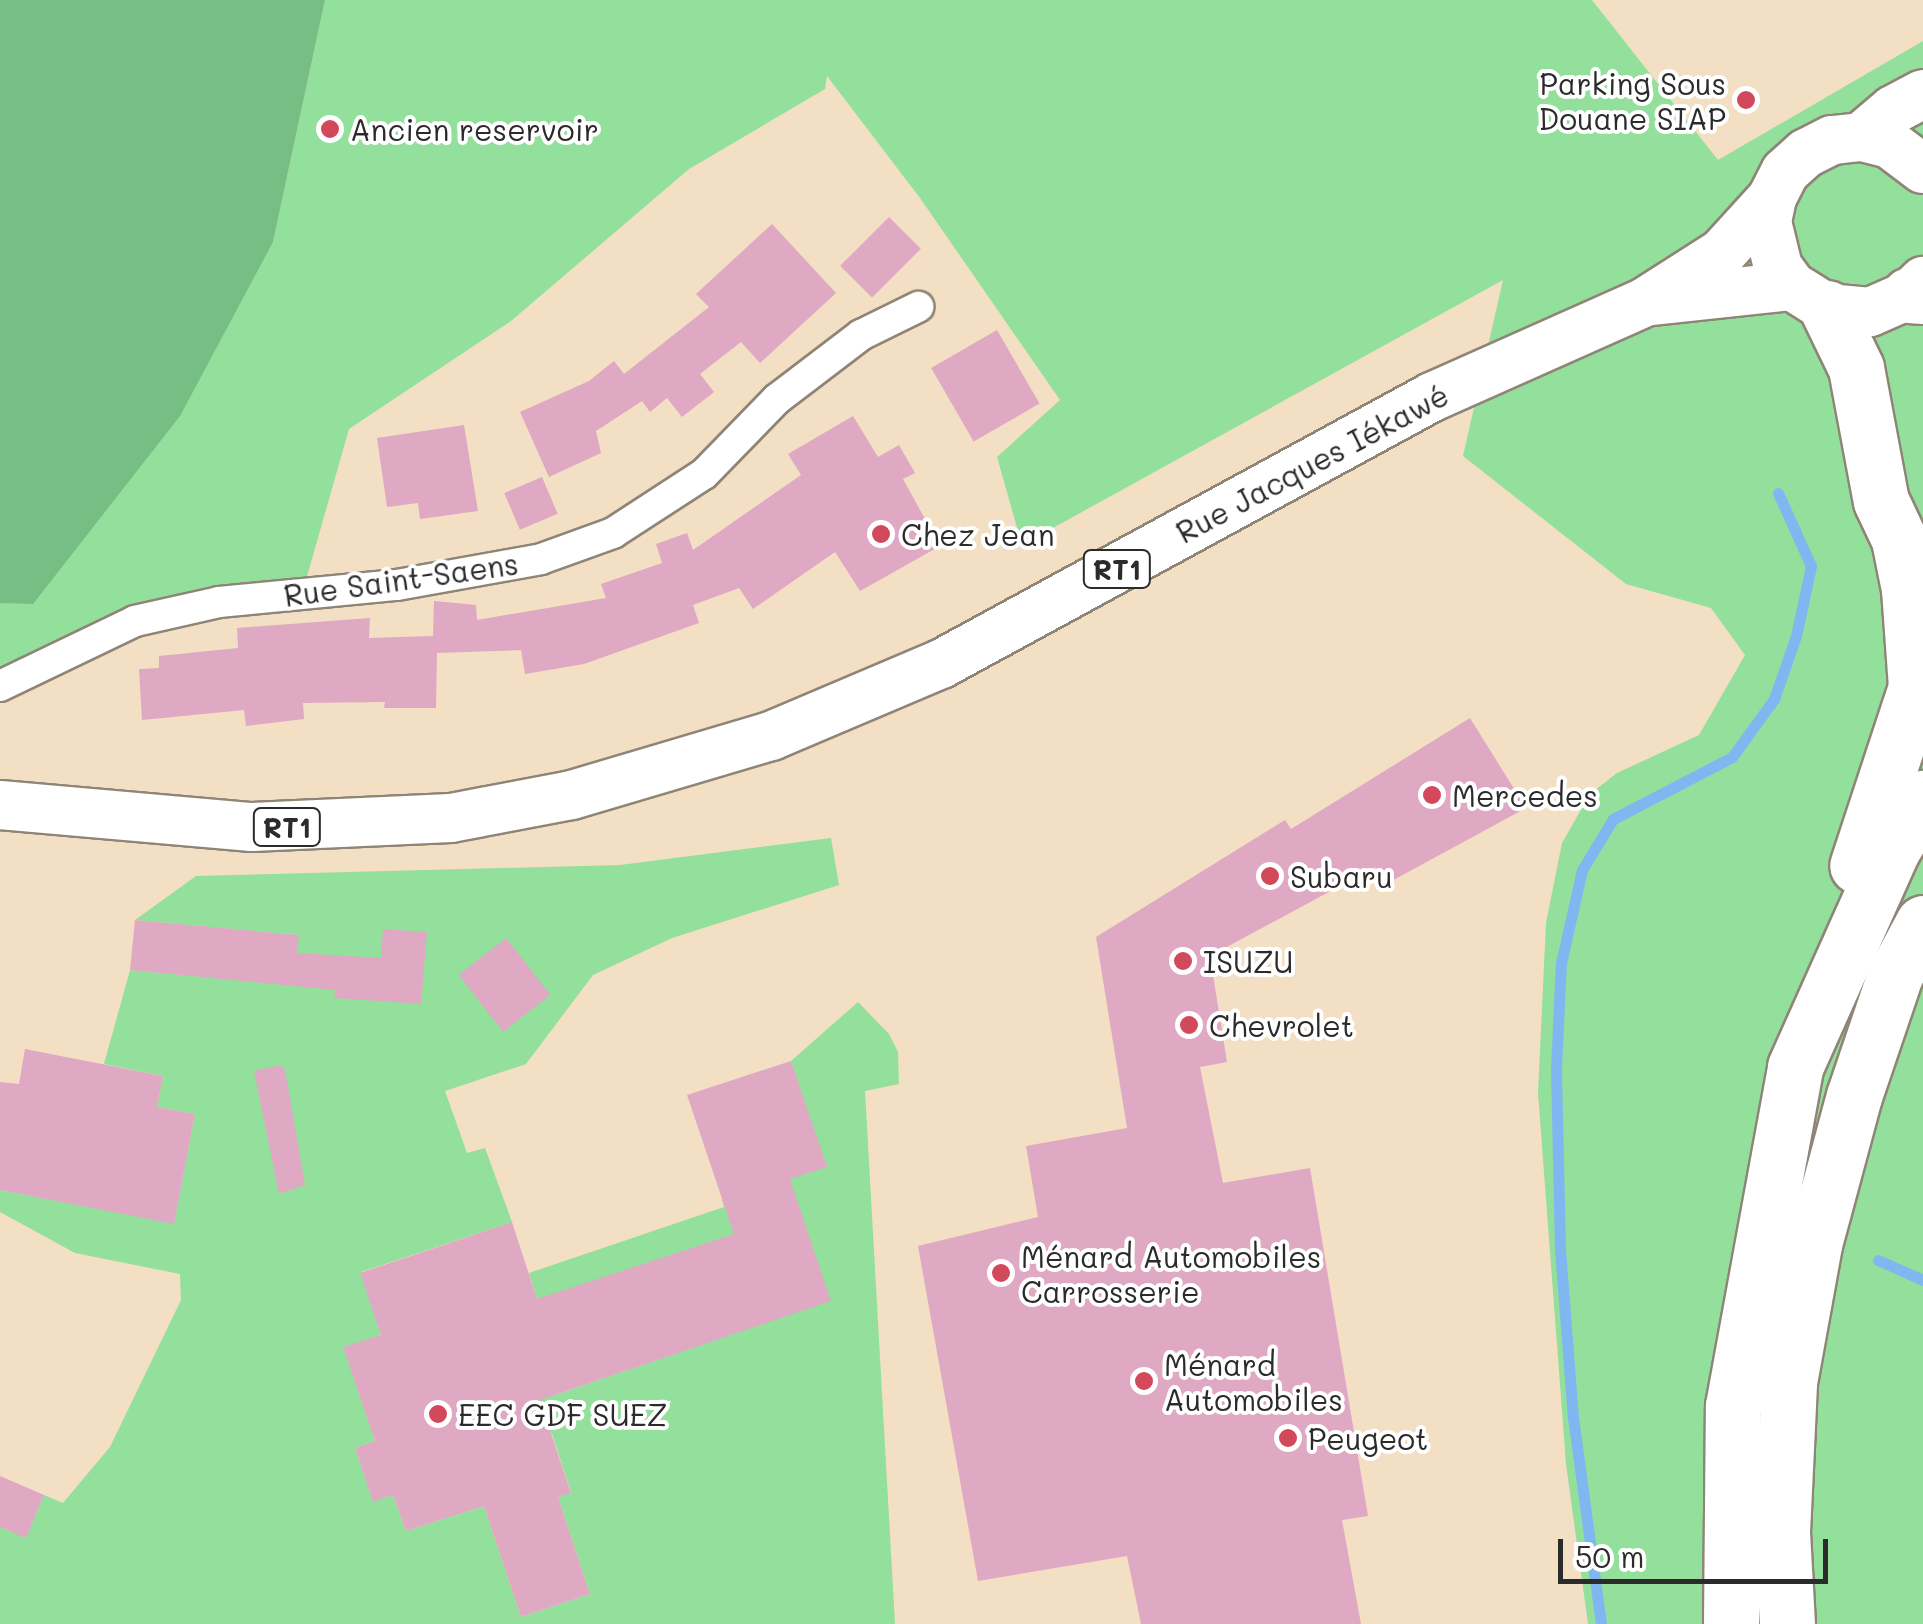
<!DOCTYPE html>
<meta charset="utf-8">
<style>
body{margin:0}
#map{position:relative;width:1923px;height:1624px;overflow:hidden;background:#f3dfc3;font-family:Mali,sans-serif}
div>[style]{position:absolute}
.green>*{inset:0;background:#93df9c}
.forest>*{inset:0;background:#76be84}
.stream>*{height:11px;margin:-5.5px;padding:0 5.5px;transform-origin:5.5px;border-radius:5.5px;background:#7fb8f0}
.building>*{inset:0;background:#dfa8c3;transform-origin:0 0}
.roads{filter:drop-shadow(2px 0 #8f8577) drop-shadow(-2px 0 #8f8577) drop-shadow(0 2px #8f8577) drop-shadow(0 -2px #8f8577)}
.street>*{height:30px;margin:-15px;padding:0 15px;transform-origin:15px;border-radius:15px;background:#fff}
.primary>*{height:48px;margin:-24px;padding:0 24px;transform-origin:24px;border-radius:24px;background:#fff}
.highway>*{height:55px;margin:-27.5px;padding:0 27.5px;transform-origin:27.5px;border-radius:27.5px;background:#fff}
.dots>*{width:28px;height:28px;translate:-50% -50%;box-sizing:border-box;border:5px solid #fff;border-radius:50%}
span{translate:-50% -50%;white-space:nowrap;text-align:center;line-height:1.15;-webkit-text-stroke:8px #fff;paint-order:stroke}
.shield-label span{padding:2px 8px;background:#fff;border:2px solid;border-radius:8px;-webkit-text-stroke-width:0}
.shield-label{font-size:28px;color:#2b2b2b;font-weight:700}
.poi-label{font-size:30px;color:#2b2b2b}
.right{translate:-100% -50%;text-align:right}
.left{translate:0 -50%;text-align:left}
.street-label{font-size:30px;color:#2b2b2b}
.scale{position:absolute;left:1558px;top:1539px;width:270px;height:45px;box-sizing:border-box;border:5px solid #2b2b2b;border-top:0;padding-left:12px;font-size:30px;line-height:35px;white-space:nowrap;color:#2b2b2b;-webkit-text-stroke:8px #fff;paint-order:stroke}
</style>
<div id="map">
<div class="green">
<div style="clip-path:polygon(325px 0,1592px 0,1718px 160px,1923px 41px,1923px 1624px,1588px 1624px,1566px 1464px,1538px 1093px,1546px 923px,1562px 843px,1590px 794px,1617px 773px,1699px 735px,1745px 655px,1711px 608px,1626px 584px,1463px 456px,1503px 280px,1022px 545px,997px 457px,1060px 400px,920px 198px,827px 76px,825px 89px,689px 169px,511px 321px,349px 429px,302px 594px,219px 602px,0 686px,0 603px,33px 603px,273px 242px)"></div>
<div style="clip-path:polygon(831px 838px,839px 885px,672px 938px,593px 975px,526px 1064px,445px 1091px,467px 1153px,485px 1148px,512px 1222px,361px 1272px,381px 1335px,344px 1348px,375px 1441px,355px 1448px,373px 1501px,393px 1495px,406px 1531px,484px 1506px,521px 1617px,590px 1594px,558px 1497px,571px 1492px,552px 1434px,495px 1369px,555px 1395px,831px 1300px,537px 1299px,529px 1273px,724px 1207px,722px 1199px,826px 1167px,791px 1061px,858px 1002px,889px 1034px,898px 1052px,899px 1084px,865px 1091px,895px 1624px,0 1624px,0 1527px,26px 1537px,44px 1495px,63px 1503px,110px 1447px,181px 1300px,180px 1274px,75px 1253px,0 1212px,0 1190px,174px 1223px,195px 1114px,157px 1107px,163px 1076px,104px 1064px,130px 970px,294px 985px,298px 935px,135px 920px,196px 876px,620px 865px)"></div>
</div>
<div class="forest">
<div style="clip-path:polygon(0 0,325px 0,273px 242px,180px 416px,33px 604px,0 603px)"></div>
</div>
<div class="stream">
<div style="left:1878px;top:1260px;width:49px;rotate:24deg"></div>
<div style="left:1601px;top:1624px;width:208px;rotate:-97.7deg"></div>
<div style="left:1573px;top:1418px;width:170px;rotate:-94.4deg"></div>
<div style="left:1560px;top:1248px;width:180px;rotate:-91.3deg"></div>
<div style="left:1556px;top:1068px;width:105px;rotate:-87.3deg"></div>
<div style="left:1561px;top:963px;width:95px;rotate:-77.3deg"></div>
<div style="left:1582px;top:870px;width:60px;rotate:-58.7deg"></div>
<div style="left:1613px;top:819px;width:134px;rotate:-27.5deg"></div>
<div style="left:1732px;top:757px;width:72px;rotate:-54.1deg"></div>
<div style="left:1774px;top:699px;width:67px;rotate:-70.8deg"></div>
<div style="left:1796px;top:636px;width:72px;rotate:-77.9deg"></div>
<div style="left:1811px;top:566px;width:80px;rotate:-114.3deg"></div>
</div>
<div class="building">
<div style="left:889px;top:217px;width:45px;height:69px;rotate:45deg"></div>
<div style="clip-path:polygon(772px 224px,836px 293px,760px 363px,741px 342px,700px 374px,714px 392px,682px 417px,667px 398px,650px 412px,642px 401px,596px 431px,601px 453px,549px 477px,520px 412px,589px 381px,614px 361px,624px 374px,709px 307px,696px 294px)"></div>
<div style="left:997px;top:330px;width:85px;height:76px;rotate:60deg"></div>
<div style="clip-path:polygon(853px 416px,878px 457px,899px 445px,915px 473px,903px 479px,940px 546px,860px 591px,835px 552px,753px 609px,739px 588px,693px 605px,699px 623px,584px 664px,525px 674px,521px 650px,437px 653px,436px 708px,384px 708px,385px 702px,303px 703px,304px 719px,246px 726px,244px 710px,142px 720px,139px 669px,159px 668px,159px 656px,238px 648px,237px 628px,370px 618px,369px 638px,433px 636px,434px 601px,476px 605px,477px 620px,606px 598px,601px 584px,662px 563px,656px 544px,687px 533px,693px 550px,801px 475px,788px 454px)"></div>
<div style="clip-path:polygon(464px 425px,478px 511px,420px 519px,418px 503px,387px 507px,377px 438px)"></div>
<div style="left:542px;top:477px;width:40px;height:41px;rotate:67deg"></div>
<div style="clip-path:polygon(1470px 718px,1526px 808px,1386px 884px,1375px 867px,1210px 956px,1227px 1062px,1200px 1067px,1223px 1183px,1310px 1168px,1368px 1516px,1342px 1520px,1361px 1624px,1141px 1624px,1127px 1556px,978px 1581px,918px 1246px,1038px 1217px,1026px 1146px,1127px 1128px,1096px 937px,1285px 820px,1291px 829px)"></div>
<div style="clip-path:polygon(135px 920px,299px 935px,297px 953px,381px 958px,383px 929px,427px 932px,421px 1004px,334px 998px,335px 990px,130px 970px)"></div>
<div style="left:506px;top:938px;width:72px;height:60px;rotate:52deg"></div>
<div style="clip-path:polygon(25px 1049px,163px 1076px,157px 1107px,195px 1114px,174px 1224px,0 1190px,0 1082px,19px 1084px)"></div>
<div style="clip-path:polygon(791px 1061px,827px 1167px,790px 1179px,831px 1301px,540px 1400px,571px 1493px,558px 1497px,590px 1594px,521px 1617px,484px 1506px,406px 1531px,393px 1495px,373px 1502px,355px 1448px,375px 1441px,343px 1347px,381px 1335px,360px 1273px,512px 1222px,537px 1299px,734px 1234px,687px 1095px)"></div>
<div style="clip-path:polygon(280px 1065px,285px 1070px,305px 1185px,279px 1194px,254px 1071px)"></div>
<div style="clip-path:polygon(0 1476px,44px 1495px,26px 1538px,0 1527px)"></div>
</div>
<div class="roads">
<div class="street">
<div style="left:0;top:686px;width:150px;rotate:-25.7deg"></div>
<div style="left:135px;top:621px;width:86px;rotate:-12.7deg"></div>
<div style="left:219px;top:602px;width:179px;rotate:-5.5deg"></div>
<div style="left:397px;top:585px;width:146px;rotate:-10.2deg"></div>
<div style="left:541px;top:559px;width:77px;rotate:-19.9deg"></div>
<div style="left:613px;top:533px;width:108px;rotate:-33deg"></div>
<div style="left:704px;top:474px;width:105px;rotate:-45.8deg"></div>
<div style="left:777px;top:399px;width:106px;rotate:-37.3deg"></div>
<div style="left:861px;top:335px;width:64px;rotate:-26.2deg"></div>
</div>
<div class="primary">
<div style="left:1861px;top:137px;width:42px;rotate:-40.2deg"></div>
<div style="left:1893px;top:110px;width:34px;rotate:-28deg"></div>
<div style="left:1923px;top:169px;width:41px;rotate:-142.9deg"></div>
<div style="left:1890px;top:144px;width:30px;rotate:-166deg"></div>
<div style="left:1861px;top:137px;width:29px;rotate:174deg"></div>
<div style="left:1832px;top:140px;width:29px;rotate:153deg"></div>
<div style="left:1806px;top:153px;width:28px;rotate:138deg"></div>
<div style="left:1785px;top:172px;width:29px;rotate:117deg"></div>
<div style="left:1772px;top:198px;width:25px;rotate:102deg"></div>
<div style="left:1767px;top:222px;width:46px;rotate:76.3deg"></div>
<div style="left:1778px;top:267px;width:24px;rotate:54deg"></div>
<div style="left:1792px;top:286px;width:41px;rotate:32.2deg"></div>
<div style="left:1827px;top:308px;width:43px;rotate:5.3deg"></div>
<div style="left:1870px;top:312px;width:43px;rotate:-23.6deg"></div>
<div style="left:1909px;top:295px;width:20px;rotate:-45deg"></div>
<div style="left:1653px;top:301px;width:140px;rotate:-6.2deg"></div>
<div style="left:0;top:805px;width:253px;rotate:5deg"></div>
<div style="left:252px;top:827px;width:199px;rotate:-2.6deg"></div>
<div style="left:451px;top:818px;width:123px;rotate:-10.8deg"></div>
<div style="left:572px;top:795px;width:208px;rotate:-16.5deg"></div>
<div style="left:771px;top:736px;width:185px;rotate:-23deg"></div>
<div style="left:941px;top:664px;width:559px;rotate:-28.54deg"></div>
<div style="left:1432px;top:397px;width:233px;rotate:-24deg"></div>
<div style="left:1645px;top:302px;width:91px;rotate:-32.5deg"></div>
<div style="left:1722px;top:253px;width:74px;rotate:-47.7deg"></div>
</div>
<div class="highway">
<div style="left:1909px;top:295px;width:14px;rotate:4deg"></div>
<div style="left:1827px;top:308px;width:67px;rotate:64.2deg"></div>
<div style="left:1856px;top:368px;width:135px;rotate:79.4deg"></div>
<div style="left:1881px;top:501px;width:42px;rotate:64.7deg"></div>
<div style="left:1899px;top:539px;width:51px;rotate:78.7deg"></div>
<div style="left:1909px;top:589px;width:98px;rotate:85.9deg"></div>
<div style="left:1916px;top:687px;width:188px;rotate:108.2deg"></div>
<div style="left:1731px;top:1624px;width:218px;rotate:-89.5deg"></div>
<div style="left:1733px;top:1406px;width:345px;rotate:-79.6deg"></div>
<div style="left:1795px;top:1067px;width:235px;rotate:-65.9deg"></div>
<div style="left:1891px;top:852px;width:63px;rotate:-59.3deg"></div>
<div style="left:1787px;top:1624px;width:92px;rotate:-93.1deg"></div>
<div style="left:1782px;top:1532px;width:150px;rotate:-87.3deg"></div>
<div style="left:1789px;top:1382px;width:140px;rotate:-79.7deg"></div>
<div style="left:1814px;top:1244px;width:153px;rotate:-74.9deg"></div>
<div style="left:1854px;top:1096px;width:128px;rotate:-71.3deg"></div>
<div style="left:1895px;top:975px;width:59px;rotate:-61.7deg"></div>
</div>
</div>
<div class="dots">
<div style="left:1746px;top:100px;background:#d1495b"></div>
<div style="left:330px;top:129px;background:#d1495b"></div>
<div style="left:881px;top:534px;background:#d1495b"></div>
<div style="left:1432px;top:795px;background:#d1495b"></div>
<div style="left:1270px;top:876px;background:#d1495b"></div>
<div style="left:1183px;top:961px;background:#d1495b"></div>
<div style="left:1189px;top:1025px;background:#d1495b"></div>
<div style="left:1001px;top:1273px;background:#d1495b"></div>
<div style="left:1144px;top:1381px;background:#d1495b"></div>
<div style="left:438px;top:1414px;background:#d1495b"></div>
<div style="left:1288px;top:1438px;background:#d1495b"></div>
</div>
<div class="shield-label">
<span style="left:1117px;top:569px">RT1</span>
<span style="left:287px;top:827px">RT1</span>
</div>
<div class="poi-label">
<span class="right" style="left:1726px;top:100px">Parking Sous<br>Douane SIAP</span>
<span class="left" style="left:350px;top:129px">Ancien reservoir</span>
<span class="left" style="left:901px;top:534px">Chez Jean</span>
<span class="left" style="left:1452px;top:795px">Mercedes</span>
<span class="left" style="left:1290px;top:876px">Subaru</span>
<span class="left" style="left:1203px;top:961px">ISUZU</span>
<span class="left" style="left:1209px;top:1025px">Chevrolet</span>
<span class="left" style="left:1021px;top:1273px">Ménard Automobiles<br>Carrosserie</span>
<span class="left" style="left:1164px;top:1381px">Ménard<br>Automobiles</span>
<span class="left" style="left:458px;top:1414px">EEC GDF SUEZ</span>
<span class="left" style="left:1308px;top:1438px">Peugeot</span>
</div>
<div class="street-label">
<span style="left:1312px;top:463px;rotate:-28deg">Rue Jacques Iékawé</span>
<span style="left:401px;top:579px;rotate:-8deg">Rue Saint-Saens</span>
</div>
<div class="scale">50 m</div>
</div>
